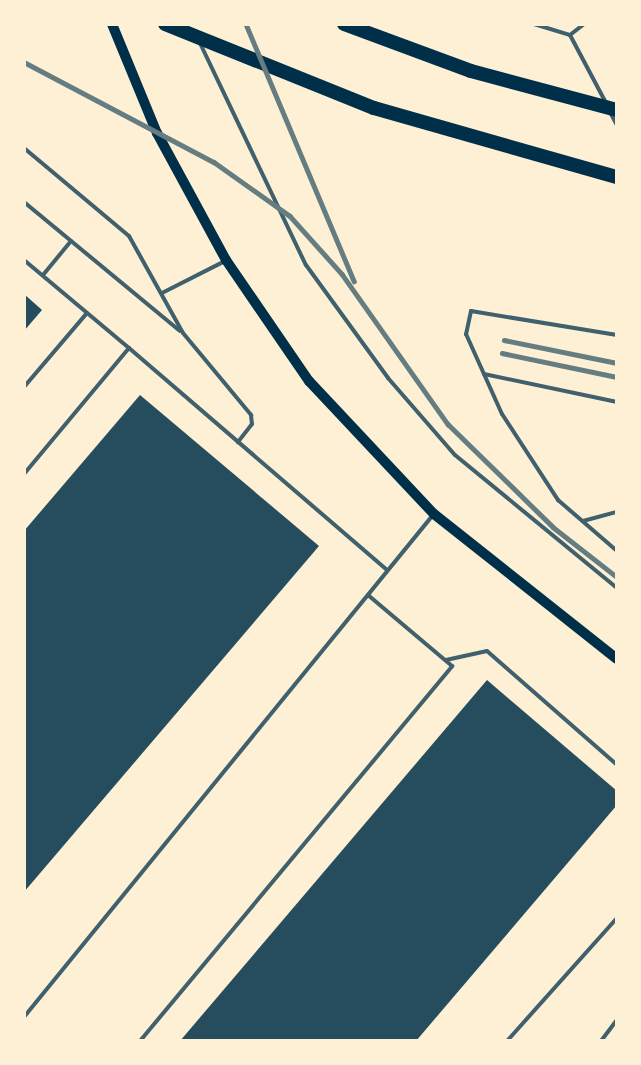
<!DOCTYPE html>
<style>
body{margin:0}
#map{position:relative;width:641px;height:1065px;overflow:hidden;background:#fdf0d5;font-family:"Roboto Serif",serif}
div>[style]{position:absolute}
.building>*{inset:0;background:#264d5e}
.service>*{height:4px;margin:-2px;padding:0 2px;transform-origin:2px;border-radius:2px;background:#3f606c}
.secondary>*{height:10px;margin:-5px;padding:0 5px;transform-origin:5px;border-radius:5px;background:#003049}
.motorway>*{height:14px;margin:-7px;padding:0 7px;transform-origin:7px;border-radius:7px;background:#003049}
.rail>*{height:4.5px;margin:-2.25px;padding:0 2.25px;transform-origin:2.25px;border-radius:2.25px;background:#657d81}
span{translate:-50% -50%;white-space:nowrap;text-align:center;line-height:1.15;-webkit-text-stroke:4.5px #fdf0d5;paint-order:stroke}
.frame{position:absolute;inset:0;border:26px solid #fdf0d5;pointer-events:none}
</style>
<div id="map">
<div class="building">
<div style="clip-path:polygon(24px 294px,42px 310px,24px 331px)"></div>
<div style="clip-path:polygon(140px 395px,319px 546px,24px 892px,24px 531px)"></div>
<div style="clip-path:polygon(487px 680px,617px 791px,617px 805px,416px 1041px,180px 1041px)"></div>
</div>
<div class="service">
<div style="left:534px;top:24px;width:38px;rotate:17deg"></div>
<div style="left:570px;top:35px;width:18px;rotate:-38deg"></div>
<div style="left:570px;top:35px;width:77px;rotate:62.1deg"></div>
<div style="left:199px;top:41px;width:248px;rotate:64.5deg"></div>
<div style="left:306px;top:265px;width:140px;rotate:54deg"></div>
<div style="left:388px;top:378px;width:102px;rotate:49deg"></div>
<div style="left:455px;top:455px;width:210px;rotate:39.4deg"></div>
<div style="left:610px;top:112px;width:15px;rotate:62deg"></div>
<div style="left:24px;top:148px;width:137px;rotate:40deg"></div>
<div style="left:129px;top:236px;width:111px;rotate:60.9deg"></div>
<div style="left:183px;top:333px;width:107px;rotate:50.3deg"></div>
<div style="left:251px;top:415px;width:9px;rotate:84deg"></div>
<div style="left:252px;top:424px;width:23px;rotate:128deg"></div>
<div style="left:24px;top:202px;width:202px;rotate:39.6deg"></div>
<div style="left:24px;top:260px;width:137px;rotate:40deg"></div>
<div style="left:43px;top:275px;width:44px;rotate:-50.5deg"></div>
<div style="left:162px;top:293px;width:71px;rotate:-26.9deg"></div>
<div style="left:617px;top:335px;width:148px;rotate:-170.7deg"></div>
<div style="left:471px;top:311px;width:24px;rotate:102deg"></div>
<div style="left:466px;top:334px;width:88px;rotate:65.8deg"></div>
<div style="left:502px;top:414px;width:103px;rotate:56.9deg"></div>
<div style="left:558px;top:500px;width:78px;rotate:40.8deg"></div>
<div style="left:484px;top:374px;width:136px;rotate:11.9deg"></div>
<div style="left:24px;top:387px;width:97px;rotate:-49.6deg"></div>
<div style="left:24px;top:474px;width:164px;rotate:-50.2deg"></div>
<div style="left:129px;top:348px;width:340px;rotate:40.7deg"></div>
<div style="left:583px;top:521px;width:35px;rotate:-15deg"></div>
<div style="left:446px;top:660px;width:42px;rotate:-12.4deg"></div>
<div style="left:487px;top:651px;width:173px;rotate:41.2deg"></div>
<div style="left:24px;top:1017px;width:648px;rotate:-50.83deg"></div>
<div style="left:140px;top:1041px;width:488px;rotate:-50.2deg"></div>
<div style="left:452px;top:666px;width:110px;rotate:-139.8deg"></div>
<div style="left:507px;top:1041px;width:165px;rotate:-48.2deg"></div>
<div style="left:601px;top:1041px;width:26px;rotate:-53deg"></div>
</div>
<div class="secondary">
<div style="left:112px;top:24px;width:118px;rotate:67.6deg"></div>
<div style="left:157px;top:133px;width:145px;rotate:61.5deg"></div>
<div style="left:226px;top:260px;width:147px;rotate:55.6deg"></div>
<div style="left:309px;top:381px;width:183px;rotate:46.8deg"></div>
<div style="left:434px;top:514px;width:233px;rotate:38.4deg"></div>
</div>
<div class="motorway">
<div style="left:165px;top:24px;width:225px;rotate:21.9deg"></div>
<div style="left:374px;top:108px;width:253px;rotate:15.9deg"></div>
<div style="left:344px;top:24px;width:135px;rotate:20.3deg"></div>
<div style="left:471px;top:71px;width:151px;rotate:15deg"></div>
</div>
<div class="rail">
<div style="left:246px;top:24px;width:279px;rotate:67.2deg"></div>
<div style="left:24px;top:62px;width:215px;rotate:27.8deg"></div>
<div style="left:214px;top:162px;width:93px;rotate:35.4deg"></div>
<div style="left:290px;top:216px;width:78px;rotate:48.1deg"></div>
<div style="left:342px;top:274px;width:184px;rotate:54.8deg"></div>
<div style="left:448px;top:424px;width:147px;rotate:44.4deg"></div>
<div style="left:553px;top:527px;width:81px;rotate:38deg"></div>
<div style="left:504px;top:340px;width:115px;rotate:11.5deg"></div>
<div style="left:502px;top:353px;width:117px;rotate:11.8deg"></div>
</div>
<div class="frame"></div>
</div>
